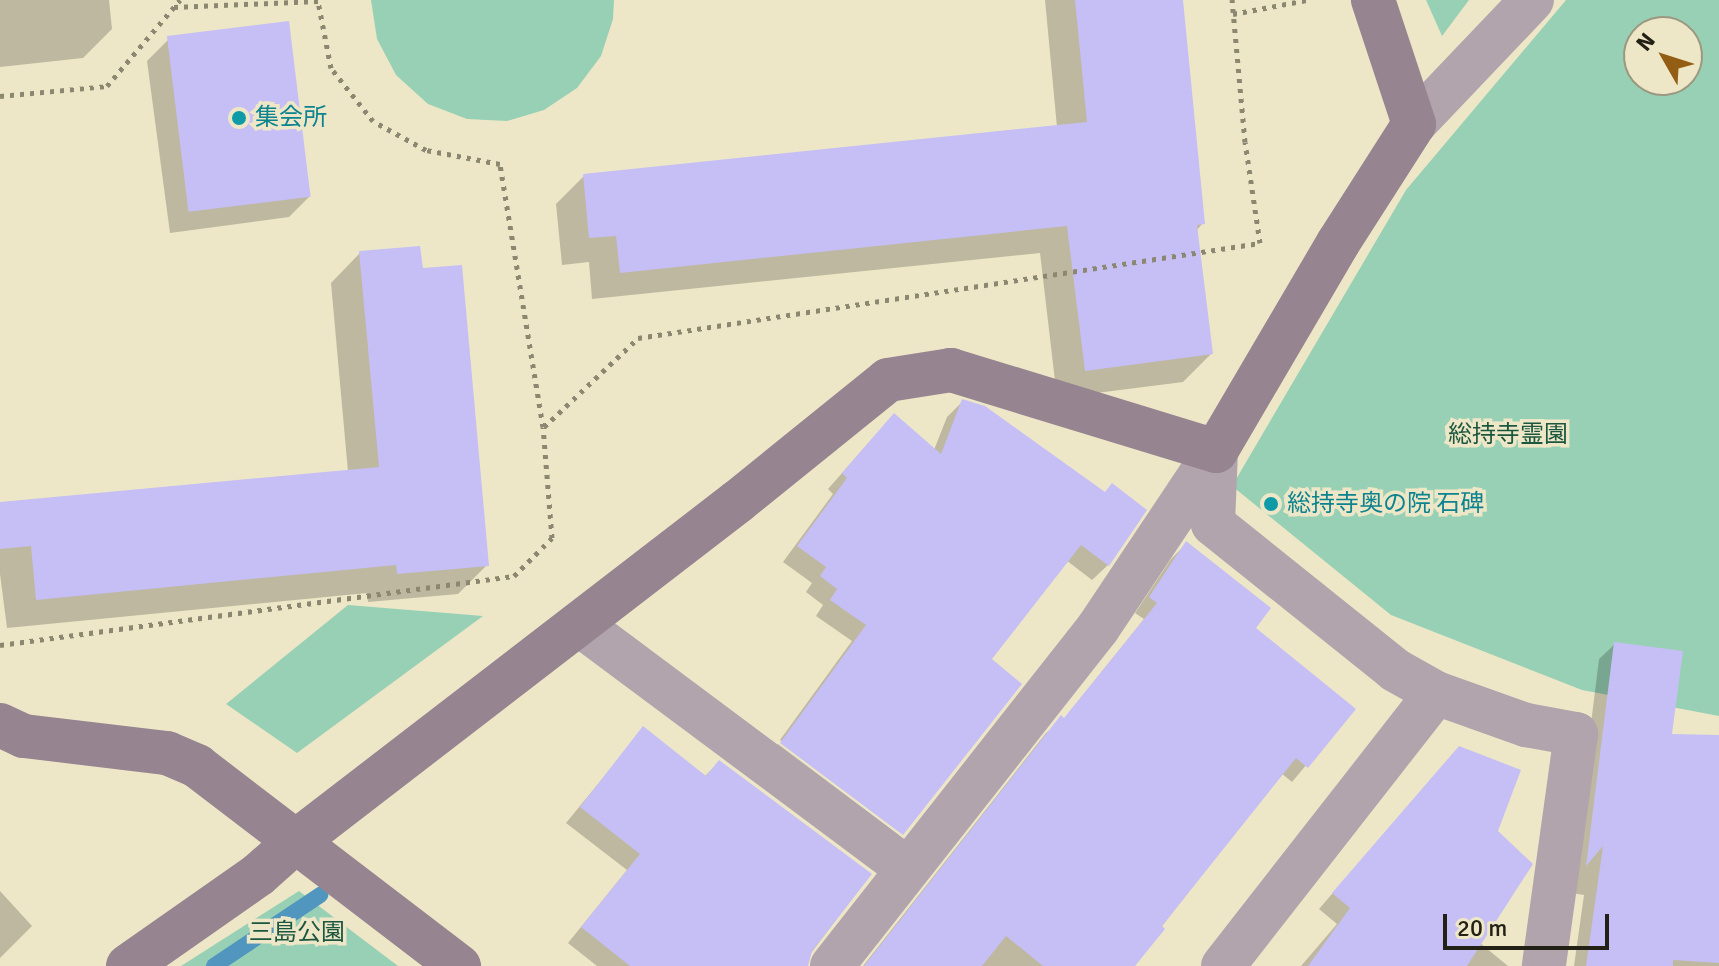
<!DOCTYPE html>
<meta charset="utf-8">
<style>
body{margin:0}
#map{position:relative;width:1719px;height:966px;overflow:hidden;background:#ede7c7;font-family:Signika,"Noto Sans JP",sans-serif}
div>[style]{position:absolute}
.green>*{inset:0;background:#98d0b5}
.shadow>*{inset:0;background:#0003;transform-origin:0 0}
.stream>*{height:16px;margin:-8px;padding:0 8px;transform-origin:8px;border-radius:8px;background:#5096bf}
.building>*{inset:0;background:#c6bff5;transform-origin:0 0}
.path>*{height:5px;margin-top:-2.5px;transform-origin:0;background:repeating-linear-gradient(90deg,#8b8771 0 4px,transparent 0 10px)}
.street>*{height:44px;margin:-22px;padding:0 22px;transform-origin:22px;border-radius:22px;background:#b1a4ad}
.secondary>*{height:44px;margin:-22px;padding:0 22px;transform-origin:22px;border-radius:22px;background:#968491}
.dots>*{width:22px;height:22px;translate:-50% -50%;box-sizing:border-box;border:4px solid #ede7c7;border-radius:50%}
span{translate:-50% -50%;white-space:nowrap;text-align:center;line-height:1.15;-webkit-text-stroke:7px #ede7c7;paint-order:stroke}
.culture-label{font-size:24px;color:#0d838f}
.left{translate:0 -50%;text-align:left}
.park-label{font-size:24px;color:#1b563f}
.north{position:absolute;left:1623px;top:16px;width:80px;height:80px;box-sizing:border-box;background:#ede7c7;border:2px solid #9c9880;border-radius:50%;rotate:309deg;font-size:22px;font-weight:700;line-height:32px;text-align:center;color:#232115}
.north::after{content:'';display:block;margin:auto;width:28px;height:36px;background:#935e13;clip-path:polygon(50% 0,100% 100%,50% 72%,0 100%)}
.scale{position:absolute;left:1443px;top:914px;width:166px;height:36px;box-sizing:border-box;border:4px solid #232115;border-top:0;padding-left:10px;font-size:24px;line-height:28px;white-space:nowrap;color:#232115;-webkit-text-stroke:6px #ede7c7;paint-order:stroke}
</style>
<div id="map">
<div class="green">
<div style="clip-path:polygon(371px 0,614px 0,613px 19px,601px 56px,577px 88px,544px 110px,507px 121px,467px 119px,428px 104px,396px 75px,377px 39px)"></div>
<div style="clip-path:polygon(1426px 0,1469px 0,1442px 36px)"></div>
<div style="clip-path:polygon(evenodd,1566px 0,1719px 0,1719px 716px,1582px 690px,1391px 615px,1232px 486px,1406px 190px,1566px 0,1639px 32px,1687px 32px,1687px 80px,1639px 80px,1639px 32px)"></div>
<div style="clip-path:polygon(348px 605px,483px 616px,297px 753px,226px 704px)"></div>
<div style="clip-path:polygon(299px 891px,398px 966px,181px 966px)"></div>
</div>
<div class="shadow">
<div style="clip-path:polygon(0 0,109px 0,112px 29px,83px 58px,0 67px)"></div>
<div style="clip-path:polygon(1045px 0,1181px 0,1203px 223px,1196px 231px,1211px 354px,1183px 382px,1057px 398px,1040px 253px,592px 299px,589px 262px,562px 265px,556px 204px,584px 176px,1057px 127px)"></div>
<div style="clip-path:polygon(168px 40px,310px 196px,289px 217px,170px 233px,147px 61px)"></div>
<div style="clip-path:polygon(360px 253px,487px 565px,458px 594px,368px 602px,367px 593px,7px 628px,0 574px,0 504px,348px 472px,331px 283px)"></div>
<div style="clip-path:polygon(962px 402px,1104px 494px,1144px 511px,1108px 565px,1092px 580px,1066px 560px,989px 659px,903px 832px,780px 740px,852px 641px,816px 616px,823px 605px,806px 592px,812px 583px,783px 562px,833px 494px,828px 489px,879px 431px,934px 450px,947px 417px)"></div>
<div style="clip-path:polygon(1186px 544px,1253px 628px,1353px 709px,1292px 782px,1281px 773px,1131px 966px,863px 966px,1046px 733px,1063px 720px,1144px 619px,1135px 613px,1171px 559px)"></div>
<div style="clip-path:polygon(1615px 644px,1719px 886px,1719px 966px,1574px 966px,1584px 895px,1570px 893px,1599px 659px)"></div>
<div style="clip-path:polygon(643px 729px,704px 777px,719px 762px,870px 875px,805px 961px,806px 966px,597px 966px,568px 943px,627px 870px,566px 823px)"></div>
<div style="left:778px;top:744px;width:152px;height:19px;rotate:37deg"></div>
<div style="clip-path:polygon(1444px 764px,1496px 831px,1480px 943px,1508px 966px,1301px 966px,1337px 924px,1319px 909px)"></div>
<div style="clip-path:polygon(0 891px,32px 926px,0 958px)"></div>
</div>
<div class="stream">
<div style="left:214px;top:966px;width:128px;rotate:-33.8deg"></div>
</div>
<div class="building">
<div style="clip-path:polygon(1075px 0,1183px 0,1205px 224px,1197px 225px,1213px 354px,1085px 371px,1067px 226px,620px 273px,616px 236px,589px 238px,583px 174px,1087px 122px)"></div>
<div style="left:289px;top:21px;width:177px;height:123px;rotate:83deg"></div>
<div style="clip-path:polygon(420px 246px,423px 268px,462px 265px,489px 566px,397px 574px,396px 565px,36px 600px,31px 546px,0 549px,0 502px,379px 467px,359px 251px)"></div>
<div style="clip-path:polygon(962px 399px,985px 406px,1105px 492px,1112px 483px,1147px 510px,1109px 566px,1081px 545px,992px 659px,1022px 684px,903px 835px,780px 743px,866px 625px,830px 600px,837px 589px,820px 576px,826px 567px,797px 546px,847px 478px,842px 473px,894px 413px,941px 454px)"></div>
<div style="clip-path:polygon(1186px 541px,1271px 608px,1256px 628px,1356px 709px,1308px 768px,1296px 758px,1162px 926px,1165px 929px,1135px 966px,1043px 966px,1006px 936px,982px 966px,864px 966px,1061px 715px,1064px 718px,1157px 603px,1149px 597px)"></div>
<div style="clip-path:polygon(1614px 642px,1683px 651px,1672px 734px,1719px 735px,1719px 963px,1673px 960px,1673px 966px,1586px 966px,1603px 846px,1586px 866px)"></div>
<div style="clip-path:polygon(643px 726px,706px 776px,719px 760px,872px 874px,812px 951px,808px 966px,630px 966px,581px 927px,640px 854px,580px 807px)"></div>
<div style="clip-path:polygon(1459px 746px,1521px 770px,1498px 831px,1533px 864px,1467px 966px,1308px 966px,1350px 908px,1332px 893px)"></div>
</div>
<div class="path">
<div style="left:1233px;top:14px;width:75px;rotate:-10.7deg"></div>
<div style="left:0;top:96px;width:107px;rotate:-5.3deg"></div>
<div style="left:107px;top:86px;width:113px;rotate:-49.7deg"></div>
<div style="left:544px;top:427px;width:129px;rotate:-43.4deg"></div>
<div style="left:638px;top:338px;width:629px;rotate:-8.68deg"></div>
<div style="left:1260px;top:243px;width:102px;rotate:-98.4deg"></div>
<div style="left:1245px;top:142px;width:143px;rotate:-95.2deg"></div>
<div style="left:0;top:645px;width:519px;rotate:-7.65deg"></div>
<div style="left:514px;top:576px;width:54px;rotate:-45deg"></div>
<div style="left:552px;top:538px;width:111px;rotate:-94.6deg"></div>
<div style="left:543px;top:427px;width:266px;rotate:-99.3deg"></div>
<div style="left:500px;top:164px;width:75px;rotate:-169.3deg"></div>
<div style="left:426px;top:150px;width:60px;rotate:-151.3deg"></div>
<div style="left:373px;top:121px;width:68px;rotate:-128.4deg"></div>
<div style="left:331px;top:68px;width:68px;rotate:-101deg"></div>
<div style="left:318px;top:1px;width:144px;rotate:177.6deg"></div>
</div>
<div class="street">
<div style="left:1414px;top:124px;width:171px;rotate:-46.4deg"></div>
<div style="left:1216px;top:451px;width:73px;rotate:92.4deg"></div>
<div style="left:1213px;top:524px;width:233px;rotate:38.7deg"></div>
<div style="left:1395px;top:670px;width:47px;rotate:29.3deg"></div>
<div style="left:1436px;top:693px;width:96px;rotate:19.6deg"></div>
<div style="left:1526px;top:725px;width:51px;rotate:10.2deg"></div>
<div style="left:1576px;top:734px;width:234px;rotate:97.9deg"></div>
<div style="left:579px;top:624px;width:408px;rotate:36.7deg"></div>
<div style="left:832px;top:966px;width:430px;rotate:-51.8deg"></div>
<div style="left:1098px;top:628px;width:213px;rotate:-56.3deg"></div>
<div style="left:1223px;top:966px;width:346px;rotate:-52deg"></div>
</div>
<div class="secondary">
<div style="left:0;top:725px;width:26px;rotate:25deg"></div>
<div style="left:24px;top:736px;width:144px;rotate:6.8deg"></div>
<div style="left:167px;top:753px;width:33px;rotate:23deg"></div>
<div style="left:197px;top:766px;width:330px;rotate:37.4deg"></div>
<div style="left:128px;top:966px;width:159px;rotate:-35deg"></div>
<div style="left:258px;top:875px;width:48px;rotate:-41.6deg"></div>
<div style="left:294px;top:843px;width:559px;rotate:-37.59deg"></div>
<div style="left:737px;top:502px;width:194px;rotate:-38.9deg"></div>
<div style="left:888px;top:380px;width:64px;rotate:-9deg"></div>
<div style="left:951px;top:370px;width:277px;rotate:17deg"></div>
<div style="left:1216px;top:451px;width:241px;rotate:-59.6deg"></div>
<div style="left:1338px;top:243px;width:141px;rotate:-57.4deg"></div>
<div style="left:1414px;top:124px;width:131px;rotate:-108.3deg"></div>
</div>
<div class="dots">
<div style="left:239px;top:118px;background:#0f9aa8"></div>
<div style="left:1271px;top:504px;background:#0f9aa8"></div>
</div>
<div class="culture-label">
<span class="left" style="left:255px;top:118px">集会所</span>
<span class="left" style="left:1287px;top:504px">総持寺奥の院 石碑</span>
</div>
<div class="park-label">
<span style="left:1508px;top:435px">総持寺霊園</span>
<span style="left:297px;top:933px">三島公園</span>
</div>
<div class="north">N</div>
<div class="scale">20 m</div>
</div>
